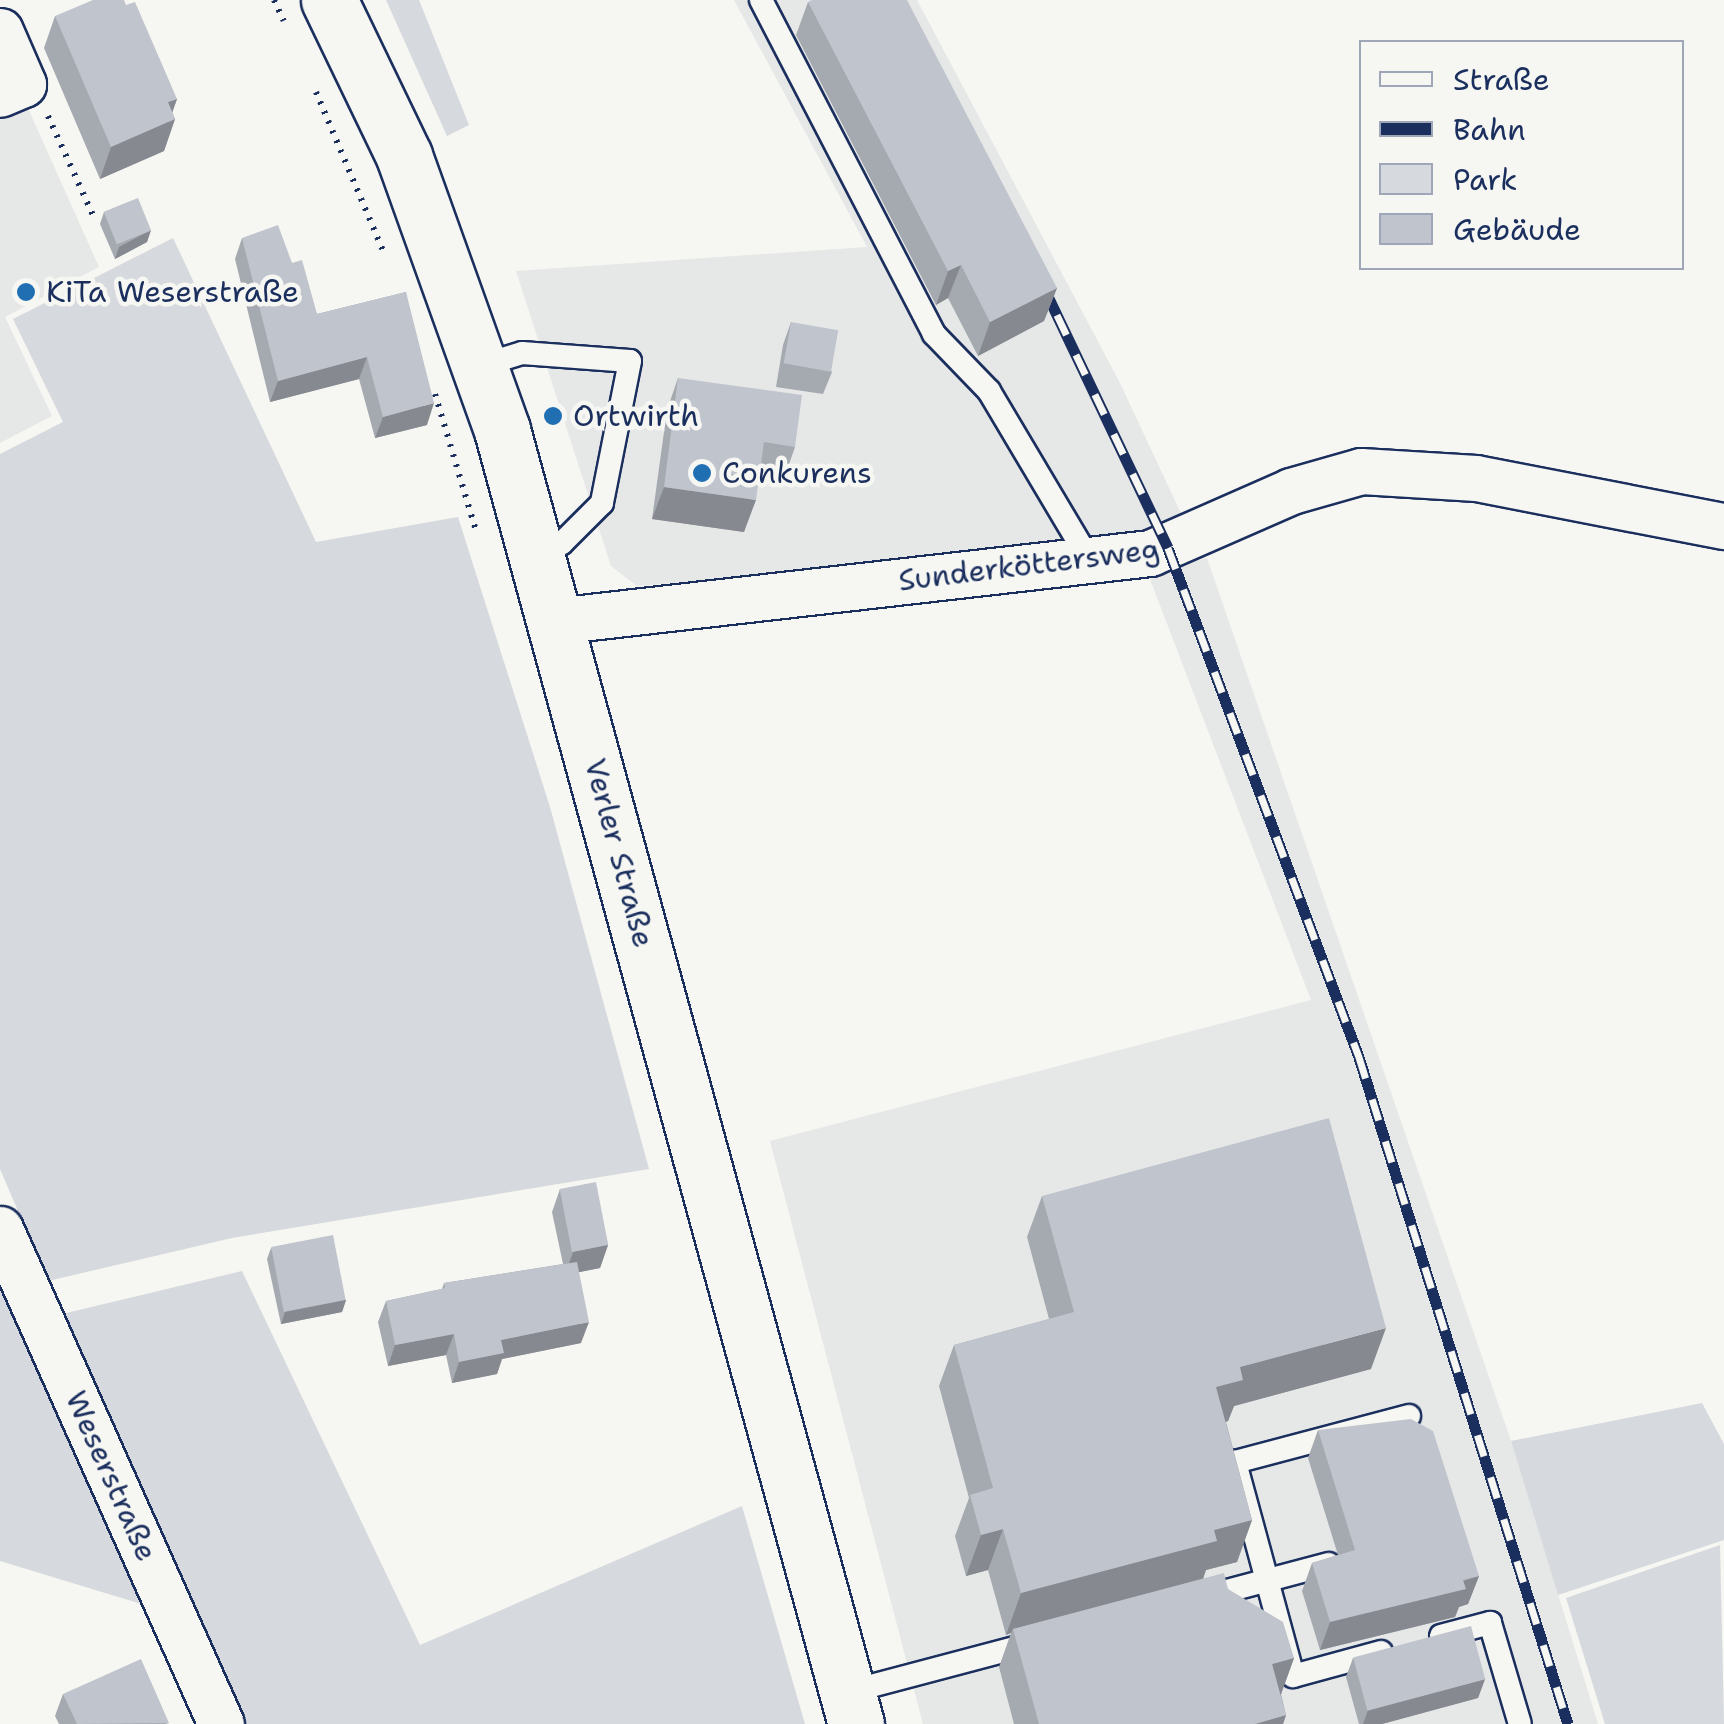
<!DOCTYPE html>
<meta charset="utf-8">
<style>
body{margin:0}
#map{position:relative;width:1724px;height:1724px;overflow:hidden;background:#f6f6f2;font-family:"Shantell Sans",sans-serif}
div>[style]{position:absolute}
.built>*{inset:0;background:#e6e7e7}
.green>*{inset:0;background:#d6d9dd}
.path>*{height:6px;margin-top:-3px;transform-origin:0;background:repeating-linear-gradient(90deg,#1b2f5e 0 2.5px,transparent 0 10.5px)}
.roads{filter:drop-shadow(2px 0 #1b2f5e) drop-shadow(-2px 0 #1b2f5e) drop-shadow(0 2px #1b2f5e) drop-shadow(0 -2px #1b2f5e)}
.lane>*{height:22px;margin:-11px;padding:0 11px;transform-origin:11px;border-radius:11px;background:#f6f6f2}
.street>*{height:45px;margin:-22.5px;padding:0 22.5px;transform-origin:22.5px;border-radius:22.5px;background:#f6f6f2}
.secondary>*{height:55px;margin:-27.5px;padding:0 27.5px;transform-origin:27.5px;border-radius:27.5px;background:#f6f6f2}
.rail>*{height:11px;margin-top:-5.5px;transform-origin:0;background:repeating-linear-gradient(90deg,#f6f6f2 0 22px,#1b2f5e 0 44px);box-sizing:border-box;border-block:2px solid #1b2f5e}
.wall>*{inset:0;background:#a5a9b0}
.shaded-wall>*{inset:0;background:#868990}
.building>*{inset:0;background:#c0c4cd;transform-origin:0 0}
.dots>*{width:28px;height:28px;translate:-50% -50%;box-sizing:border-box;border:5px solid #f6f6f2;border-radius:50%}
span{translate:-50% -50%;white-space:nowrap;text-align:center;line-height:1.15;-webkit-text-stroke:9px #f6f6f2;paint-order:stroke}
.poi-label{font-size:30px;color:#1b2f5e}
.left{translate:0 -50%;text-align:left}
.street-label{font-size:30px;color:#1b2f5e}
.legend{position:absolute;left:1359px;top:40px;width:325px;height:230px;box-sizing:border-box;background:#f6f6f2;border:2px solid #9ea6b7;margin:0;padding:12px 18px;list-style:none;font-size:30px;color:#1b2f5e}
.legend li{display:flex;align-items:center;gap:20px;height:50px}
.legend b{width:50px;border:2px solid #9ea6b7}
</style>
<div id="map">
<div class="built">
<div style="clip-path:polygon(734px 0,917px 0,1120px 383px,1185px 522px,1038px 554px,637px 586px,611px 566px,516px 271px,867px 247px)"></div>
<div style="clip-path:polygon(27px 106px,99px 267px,5px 317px,52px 416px,0 443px,0 118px)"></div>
<div style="clip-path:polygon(1207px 558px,1511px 1441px,1598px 1724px,923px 1724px,770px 1141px,1311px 1000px,1148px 574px)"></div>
</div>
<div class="green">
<div style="clip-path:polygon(386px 0,419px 0,469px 125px,447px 136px)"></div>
<div style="clip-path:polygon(173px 238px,316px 542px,458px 517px,550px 807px,649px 1169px,232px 1238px,48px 1281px,0 1169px,0 454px,63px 422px,13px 319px)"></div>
<div style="clip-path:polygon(242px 1271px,420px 1645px,742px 1506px,805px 1724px,244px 1724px,58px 1315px)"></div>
<div style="clip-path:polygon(0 1290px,148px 1606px,0 1561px)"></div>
<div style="clip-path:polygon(1702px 1403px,1724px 1444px,1724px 1540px,1558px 1595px,1511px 1441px)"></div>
<div style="clip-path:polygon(1720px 1545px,1724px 1724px,1605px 1724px,1566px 1598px)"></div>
</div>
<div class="path">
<div style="left:274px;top:0;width:23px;rotate:65deg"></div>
<div style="left:316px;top:92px;width:177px;rotate:67.1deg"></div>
<div style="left:48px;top:116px;width:109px;rotate:65.6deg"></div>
<div style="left:435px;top:394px;width:143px;rotate:73.3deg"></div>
</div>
<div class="roads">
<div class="lane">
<div style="left:761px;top:0;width:376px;rotate:62.6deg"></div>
<div style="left:934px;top:334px;width:79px;rotate:46deg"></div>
<div style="left:989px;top:391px;width:198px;rotate:59.3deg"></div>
<div style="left:480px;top:366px;width:44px;rotate:-17.2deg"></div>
<div style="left:522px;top:353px;width:108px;rotate:4.2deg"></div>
<div style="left:630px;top:361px;width:145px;rotate:101.2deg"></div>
<div style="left:602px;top:503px;width:57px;rotate:135deg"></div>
<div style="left:562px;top:543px;width:27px;rotate:165deg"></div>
<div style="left:1204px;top:1597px;width:129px;rotate:-14.8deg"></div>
<div style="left:1441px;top:1636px;width:51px;rotate:-14.9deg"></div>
<div style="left:1490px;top:1623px;width:105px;rotate:73.5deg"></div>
<div style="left:1381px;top:1652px;width:91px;rotate:164.7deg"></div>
<div style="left:1293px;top:1676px;width:222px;rotate:-105.2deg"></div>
<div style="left:1235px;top:1462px;width:180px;rotate:-14.8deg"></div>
<div style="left:848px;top:1692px;width:191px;rotate:-14.8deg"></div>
</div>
<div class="street">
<div style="left:0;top:31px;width:58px;rotate:66.5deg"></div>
<div style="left:23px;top:84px;width:25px;rotate:157deg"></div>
<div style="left:555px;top:621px;width:599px;rotate:-6.52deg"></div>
<div style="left:1150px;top:553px;width:154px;rotate:-23.7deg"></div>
<div style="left:1291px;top:491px;width:73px;rotate:-15.9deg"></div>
<div style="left:1361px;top:471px;width:115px;rotate:3.5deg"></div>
<div style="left:1476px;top:478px;width:253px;rotate:11deg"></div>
<div style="left:0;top:1229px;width:542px;rotate:65.94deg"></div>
</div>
<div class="secondary">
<div style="left:329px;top:0;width:173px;rotate:64.3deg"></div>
<div style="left:404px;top:156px;width:291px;rotate:70.3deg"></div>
<div style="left:502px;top:430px;width:1342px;rotate:74.7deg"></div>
</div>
</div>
<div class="rail">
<div style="left:1038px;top:275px;width:302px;rotate:64.5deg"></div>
<div style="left:1168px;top:548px;width:544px;rotate:69.43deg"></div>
<div style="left:1359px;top:1057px;width:699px;rotate:72.6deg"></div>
</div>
<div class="wall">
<div style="clip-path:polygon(808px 2px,1057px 288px,1044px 321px,978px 356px,948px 298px,936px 305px,796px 35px)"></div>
<div style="clip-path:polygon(55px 16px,177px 99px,172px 112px,175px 119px,164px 151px,100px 179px,44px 48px)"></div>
<div style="clip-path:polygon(104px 212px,151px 230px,147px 242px,115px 259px,100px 224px)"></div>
<div style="clip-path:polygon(242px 238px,292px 263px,317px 314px,406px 292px,427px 425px,375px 438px,359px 379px,270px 402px,235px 259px)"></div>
<div style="clip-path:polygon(791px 322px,832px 372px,823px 394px,776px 387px,783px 345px)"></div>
<div style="clip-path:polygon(678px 378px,795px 447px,784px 479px,759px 475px,744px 532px,652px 519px,667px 410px)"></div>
<div style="clip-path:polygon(560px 1189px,608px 1245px,600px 1268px,579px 1272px,581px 1343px,502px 1359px,497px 1374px,452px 1383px,446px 1355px,388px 1366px,378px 1322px,386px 1301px,442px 1289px,444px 1283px,563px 1264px,552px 1212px)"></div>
<div style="clip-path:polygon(1042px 1196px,1371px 1369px,1234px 1406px,1228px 1421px,1226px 1422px,1252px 1520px,1237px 1562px,1206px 1570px,1203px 1578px,1228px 1589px,1294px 1658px,1281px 1694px,1286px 1715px,1283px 1724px,1014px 1724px,999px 1667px,1011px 1633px,1006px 1635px,988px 1570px,966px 1576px,955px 1536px,969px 1498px,939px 1386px,954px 1345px,1049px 1319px,1027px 1237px)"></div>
<div style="clip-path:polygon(271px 1248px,346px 1300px,342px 1312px,281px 1324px,267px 1259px)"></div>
<div style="clip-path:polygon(1318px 1430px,1479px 1576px,1468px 1604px,1459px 1607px,1455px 1617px,1320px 1650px,1302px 1591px,1312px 1563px,1338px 1555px,1308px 1458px)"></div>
<div style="clip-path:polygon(1353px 1658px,1485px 1679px,1478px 1698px,1382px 1724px,1359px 1724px,1346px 1677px)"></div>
<div style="clip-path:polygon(63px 1694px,169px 1724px,59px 1724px,55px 1716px)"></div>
</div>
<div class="shaded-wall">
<div style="clip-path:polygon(177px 99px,169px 122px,175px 119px,164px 151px,100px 179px,111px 147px,168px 102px)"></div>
<div style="clip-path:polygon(151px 230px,147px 242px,115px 259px,119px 247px)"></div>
<div style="clip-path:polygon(961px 265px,948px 298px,936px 305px,948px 271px)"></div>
<div style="clip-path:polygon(1057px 288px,1044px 321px,978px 356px,990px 322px)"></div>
<div style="clip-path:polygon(367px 357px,359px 379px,270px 402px,278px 381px)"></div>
<div style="clip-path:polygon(434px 403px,427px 425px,375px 438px,383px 417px)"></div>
<div style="clip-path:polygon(664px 487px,756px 500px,744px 532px,652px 519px)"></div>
<div style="clip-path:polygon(608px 1245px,600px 1268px,565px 1275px,573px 1252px)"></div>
<div style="clip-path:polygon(346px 1300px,342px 1312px,281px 1324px,285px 1312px)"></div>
<div style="clip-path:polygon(589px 1322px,581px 1343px,502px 1359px,497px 1374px,452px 1383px,459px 1362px,501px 1340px)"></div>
<div style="clip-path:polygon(1386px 1328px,1371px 1369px,1234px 1406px,1228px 1421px,1201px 1429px,1216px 1387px,1240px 1367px)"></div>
<div style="clip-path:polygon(454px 1334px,446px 1355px,388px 1366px,395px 1345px)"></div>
<div style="clip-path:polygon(1252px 1520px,1237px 1562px,1206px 1570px,1202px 1582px,1013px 1629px,1011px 1633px,1006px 1635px,1021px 1593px,1214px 1530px)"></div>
<div style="clip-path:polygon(1003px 1529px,988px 1570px,966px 1576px,981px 1535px)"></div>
<div style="clip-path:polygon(1479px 1576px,1468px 1604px,1459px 1607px,1455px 1617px,1320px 1650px,1330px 1622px)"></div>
<div style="clip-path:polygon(1294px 1658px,1280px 1697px,1272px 1664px)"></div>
<div style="clip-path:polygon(1485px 1679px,1478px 1698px,1382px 1724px,1363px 1724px,1368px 1710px)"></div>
<div style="clip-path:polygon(1286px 1715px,1283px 1724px,1255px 1724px)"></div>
</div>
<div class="building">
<div style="clip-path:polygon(93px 0,124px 0,126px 5px,135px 2px,177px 99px,168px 102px,175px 119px,111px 147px,55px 16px)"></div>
<div style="clip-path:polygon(812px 0,907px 0,1057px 288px,990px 322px,961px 265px,948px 271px,808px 2px)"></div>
<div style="left:138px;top:198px;width:35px;height:37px;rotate:68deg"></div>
<div style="clip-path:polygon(278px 225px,292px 263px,302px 260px,317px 314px,406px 292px,434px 403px,383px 417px,367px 357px,278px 381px,242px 238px)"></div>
<div style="left:791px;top:322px;width:48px;height:42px;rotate:10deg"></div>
<div style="clip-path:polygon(678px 378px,802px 395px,795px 447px,764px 442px,756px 500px,664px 487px)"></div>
<div style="clip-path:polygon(1329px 1118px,1386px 1328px,1240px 1367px,1243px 1380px,1216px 1387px,1252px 1520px,1214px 1530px,1217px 1541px,1021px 1593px,1003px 1529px,981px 1535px,970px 1495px,993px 1488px,954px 1345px,1074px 1312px,1042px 1196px)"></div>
<div style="left:596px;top:1182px;width:64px;height:37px;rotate:79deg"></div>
<div style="left:333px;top:1235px;width:66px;height:63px;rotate:79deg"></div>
<div style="clip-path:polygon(577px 1262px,589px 1322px,501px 1340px,504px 1353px,459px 1362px,454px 1334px,395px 1345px,386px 1301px,445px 1288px,444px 1283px)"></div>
<div style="clip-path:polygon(1411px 1419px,1433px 1431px,1479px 1576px,1463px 1580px,1466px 1589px,1330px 1622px,1312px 1563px,1355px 1550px,1318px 1430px)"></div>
<div style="clip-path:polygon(1224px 1573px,1228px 1589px,1283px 1622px,1294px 1658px,1272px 1664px,1286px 1715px,1255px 1724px,1039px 1724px,1013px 1629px)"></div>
<div style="left:1471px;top:1626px;width:55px;height:122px;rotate:75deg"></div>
<div style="clip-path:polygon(141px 1659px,169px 1723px,77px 1724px,63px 1694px)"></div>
</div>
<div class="dots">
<div style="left:26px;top:292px;background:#1f6fb2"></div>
<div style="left:553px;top:416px;background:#1f6fb2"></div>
<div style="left:702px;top:473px;background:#1f6fb2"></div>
</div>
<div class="poi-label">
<span class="left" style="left:46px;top:292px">KiTa Weserstraße</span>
<span class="left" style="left:573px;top:416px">Ortwirth</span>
<span class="left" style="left:722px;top:473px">Conkurens</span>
</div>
<div class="street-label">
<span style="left:1029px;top:565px;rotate:-7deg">Sunderköttersweg</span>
<span style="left:619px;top:853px;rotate:75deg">Verler Straße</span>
<span style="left:111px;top:1476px;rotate:66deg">Weserstraße</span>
</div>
<ul class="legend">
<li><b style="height:12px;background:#f6f6f2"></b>Straße</li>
<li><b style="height:12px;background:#1b2f5e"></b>Bahn</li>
<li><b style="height:28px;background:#d6d9dd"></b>Park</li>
<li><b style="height:28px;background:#c0c4cd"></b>Gebäude</li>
</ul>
</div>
